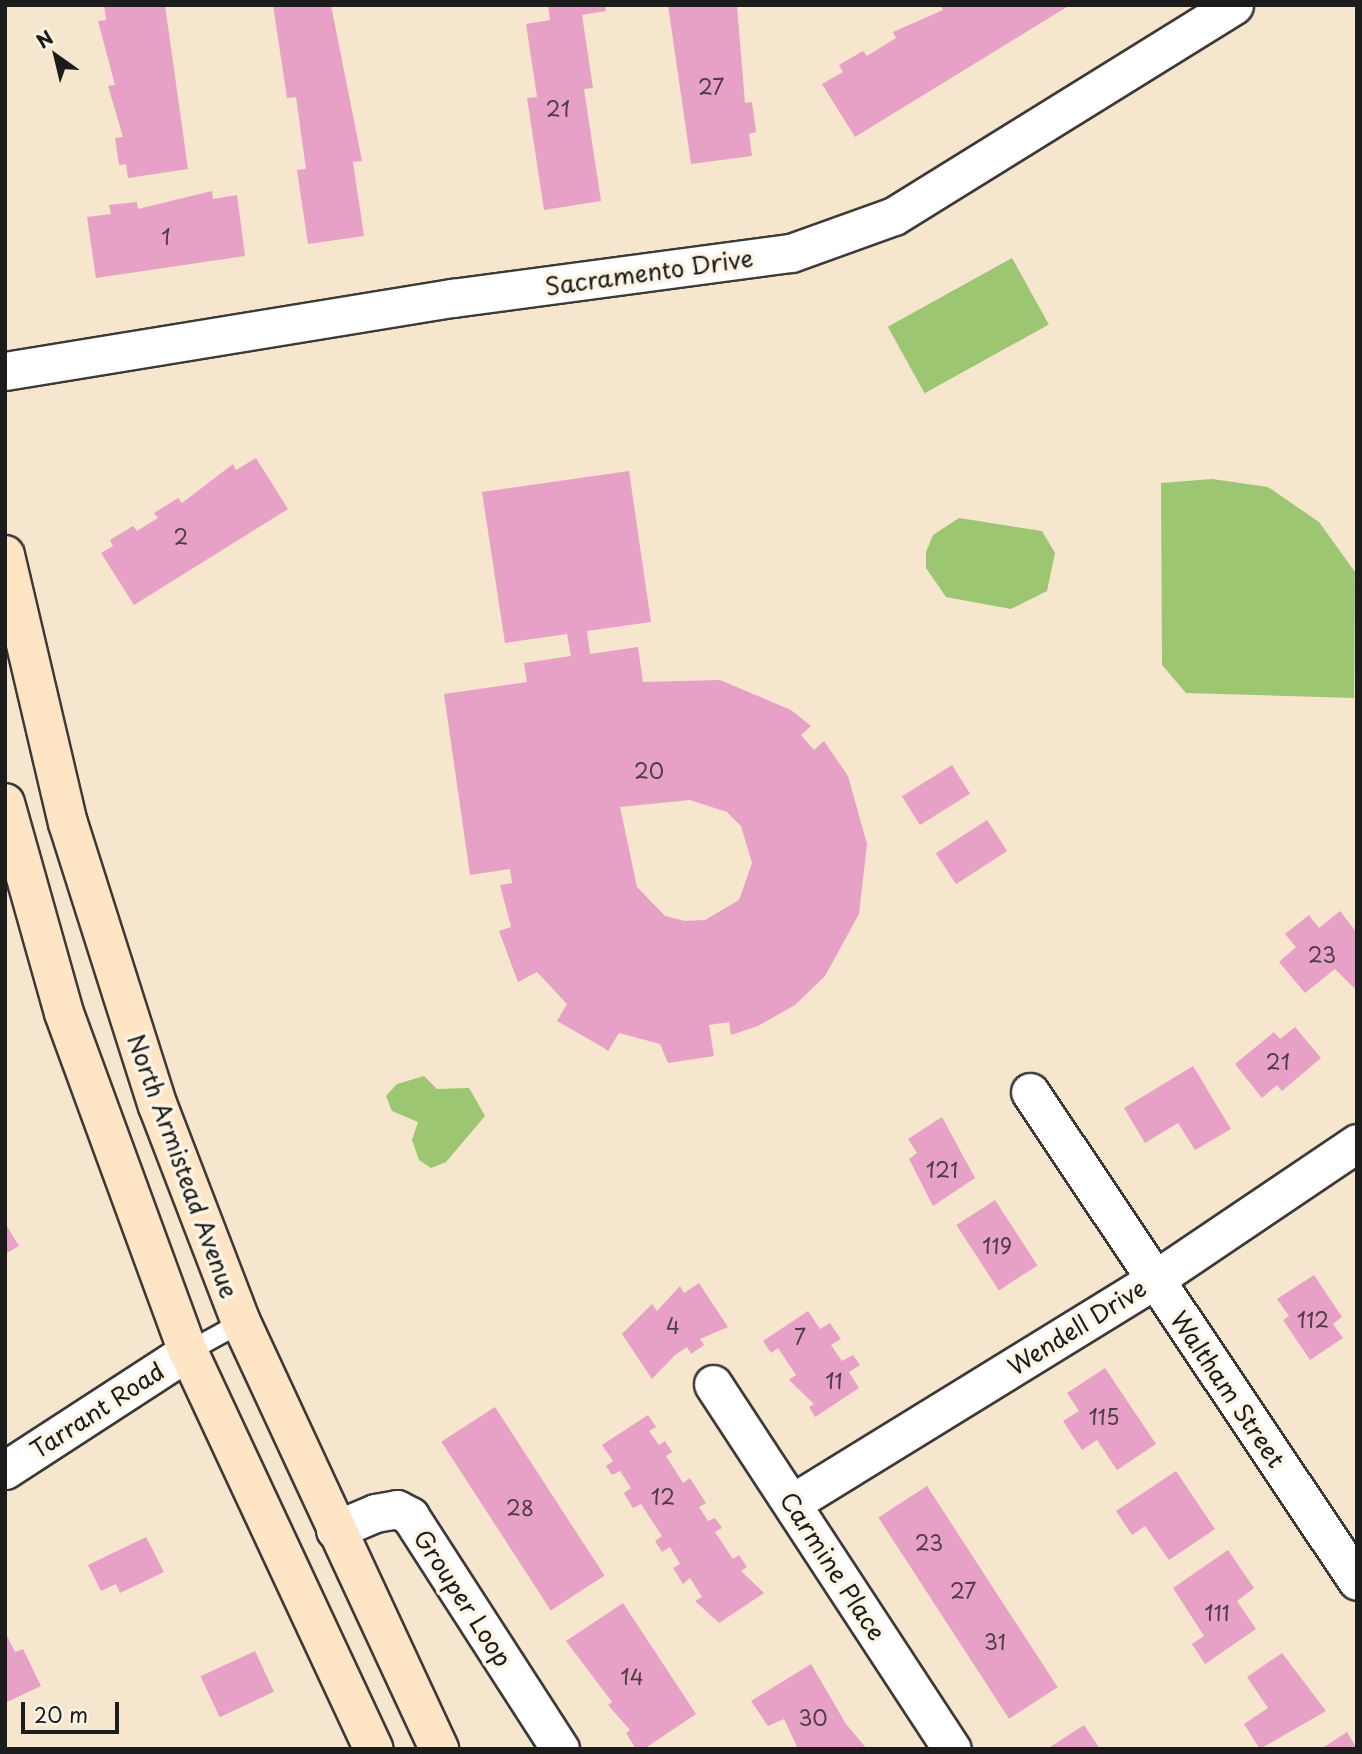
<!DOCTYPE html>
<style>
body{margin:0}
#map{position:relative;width:1362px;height:1754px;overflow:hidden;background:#f6e6cd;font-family:"Playpen Sans",sans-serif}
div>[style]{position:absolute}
.green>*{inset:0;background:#9cc672;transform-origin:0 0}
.building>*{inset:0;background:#e8a1c6;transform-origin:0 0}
.roads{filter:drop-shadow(2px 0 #3d3a37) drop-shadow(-2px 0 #3d3a37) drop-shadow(0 2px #3d3a37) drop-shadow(0 -2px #3d3a37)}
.service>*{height:19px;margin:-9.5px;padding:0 9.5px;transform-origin:9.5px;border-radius:9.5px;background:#fff}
.minor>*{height:37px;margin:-18.5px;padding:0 18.5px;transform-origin:18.5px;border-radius:18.5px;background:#fff}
.secondary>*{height:38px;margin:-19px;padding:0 19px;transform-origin:19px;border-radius:19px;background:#fee5c5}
span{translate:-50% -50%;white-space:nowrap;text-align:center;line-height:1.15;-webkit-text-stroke:7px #fcf5e5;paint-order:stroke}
.number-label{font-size:21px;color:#4f3d46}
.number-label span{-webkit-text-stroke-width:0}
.street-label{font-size:24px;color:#1c1c1c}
.frame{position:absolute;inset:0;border:7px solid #1c1c1c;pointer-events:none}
.north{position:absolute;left:21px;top:21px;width:70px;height:70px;-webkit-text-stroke:5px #fcf5e5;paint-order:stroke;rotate:326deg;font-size:19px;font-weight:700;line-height:28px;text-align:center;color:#1c1c1c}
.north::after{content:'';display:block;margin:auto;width:24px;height:32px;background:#1c1c1c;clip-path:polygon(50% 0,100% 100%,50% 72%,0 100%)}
.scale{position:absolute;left:21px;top:1702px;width:98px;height:32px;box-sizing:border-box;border:4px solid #1c1c1c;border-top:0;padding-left:9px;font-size:21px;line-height:24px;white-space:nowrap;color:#1c1c1c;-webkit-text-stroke:5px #fcf5e5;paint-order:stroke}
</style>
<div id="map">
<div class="green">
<div style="left:1012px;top:258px;width:76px;height:142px;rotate:61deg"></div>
<div style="clip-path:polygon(1212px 479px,1268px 487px,1319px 522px,1355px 572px,1354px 698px,1186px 693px,1162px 665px,1161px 483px)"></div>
<div style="clip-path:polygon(959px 518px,1042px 531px,1055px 553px,1047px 591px,1011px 609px,946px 597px,926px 568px,926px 552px,933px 535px)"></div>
<div style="clip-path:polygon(424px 1076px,437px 1089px,469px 1088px,485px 1116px,446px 1162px,431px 1168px,419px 1160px,412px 1140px,418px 1122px,392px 1111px,386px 1096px,397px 1084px)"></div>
</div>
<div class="building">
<div style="clip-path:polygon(104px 5px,165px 5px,188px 169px,128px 178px,126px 164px,119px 165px,115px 138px,123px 137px,108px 86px,115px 85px,98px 21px,106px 20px)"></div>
<div style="clip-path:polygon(273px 5px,331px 5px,362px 161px,353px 162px,364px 236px,308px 244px,297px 170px,306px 169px,296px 97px,287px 98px)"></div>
<div style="clip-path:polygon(548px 5px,605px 5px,606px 11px,582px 15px,593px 88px,584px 89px,601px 201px,544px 210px,527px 98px,537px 97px,526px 24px,550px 20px)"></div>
<div style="clip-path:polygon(668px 5px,737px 5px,745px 103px,752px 102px,756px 132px,749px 134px,752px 156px,691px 164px)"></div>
<div style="clip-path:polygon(940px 5px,1070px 5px,855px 137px,822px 84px,843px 72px,839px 65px,863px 51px,867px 56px,896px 38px,893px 32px,943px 10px)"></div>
<div style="clip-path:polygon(212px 191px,213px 199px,237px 195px,245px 256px,96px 278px,87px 217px,111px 214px,109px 205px,137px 202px,138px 209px)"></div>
<div style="clip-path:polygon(256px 458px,288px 509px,134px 605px,101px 553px,113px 546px,110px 540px,133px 526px,137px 531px,158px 518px,154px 513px,178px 498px,182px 503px,233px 464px,236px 470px)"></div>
<div style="clip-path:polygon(evenodd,629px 471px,651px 622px,587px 631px,590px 654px,638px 647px,643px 682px,720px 680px,791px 710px,811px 726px,801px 735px,814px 750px,824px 741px,848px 776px,867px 844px,859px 914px,825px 976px,795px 1005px,758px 1026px,731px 1035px,729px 1022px,709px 1025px,714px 1056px,668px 1063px,660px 1044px,619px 1033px,608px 1051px,604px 1048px,557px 1021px,567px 1004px,537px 972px,518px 982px,499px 931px,511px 927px,500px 885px,512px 883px,510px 869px,470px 875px,444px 694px,527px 682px,524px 663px,571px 656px,567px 634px,505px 643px,482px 492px,629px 471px,690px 800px,727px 812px,741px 826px,752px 863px,739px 900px,705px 920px,685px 921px,665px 916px,637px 887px,620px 807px,690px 800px)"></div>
<div style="left:952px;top:765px;width:34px;height:59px;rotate:58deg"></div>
<div style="left:987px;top:820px;width:37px;height:61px;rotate:57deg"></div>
<div style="clip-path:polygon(1340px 911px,1357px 933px,1357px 991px,1335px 969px,1305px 993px,1279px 962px,1296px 947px,1285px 934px,1309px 915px,1319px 928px)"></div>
<div style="clip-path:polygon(1295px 1027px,1321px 1058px,1282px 1091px,1277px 1085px,1262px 1098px,1235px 1064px,1274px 1032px,1280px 1039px)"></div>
<div style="clip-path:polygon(1193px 1066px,1231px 1129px,1195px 1150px,1178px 1123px,1145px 1143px,1124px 1108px)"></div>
<div style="clip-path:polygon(942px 1117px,975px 1178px,933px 1206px,909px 1159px,917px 1153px,908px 1139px)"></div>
<div style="left:995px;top:1200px;width:78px;height:46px;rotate:57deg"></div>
<div style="clip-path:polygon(5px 1223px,19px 1246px,5px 1254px)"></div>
<div style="clip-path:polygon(1314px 1275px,1342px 1317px,1333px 1324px,1343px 1338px,1310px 1360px,1283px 1320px,1289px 1316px,1277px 1299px)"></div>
<div style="clip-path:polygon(699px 1283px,728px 1327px,700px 1339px,704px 1345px,691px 1354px,687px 1347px,675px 1355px,652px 1379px,622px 1334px,652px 1304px,657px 1311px,680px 1286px,684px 1293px)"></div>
<div style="clip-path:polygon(808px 1311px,820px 1329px,830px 1323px,836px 1332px,841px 1339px,831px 1345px,842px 1361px,853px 1355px,860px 1365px,849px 1372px,859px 1388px,815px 1417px,809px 1407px,814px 1404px,789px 1380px,796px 1375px,778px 1348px,771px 1353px,763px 1341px)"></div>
<div style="clip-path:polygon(1105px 1368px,1156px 1444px,1117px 1470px,1097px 1440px,1082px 1450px,1063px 1421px,1079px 1411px,1067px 1393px)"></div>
<div style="left:495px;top:1407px;width:201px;height:64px;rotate:57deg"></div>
<div style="clip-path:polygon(648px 1415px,656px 1427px,649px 1431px,659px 1445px,665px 1441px,672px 1452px,666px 1456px,683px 1483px,690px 1478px,706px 1503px,699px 1507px,708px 1521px,715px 1518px,722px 1528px,715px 1532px,733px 1559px,739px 1555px,747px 1567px,741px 1571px,764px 1593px,719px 1623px,695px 1601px,702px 1597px,690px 1578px,683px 1584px,673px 1568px,680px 1564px,670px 1547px,662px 1552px,655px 1541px,662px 1536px,641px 1504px,633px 1508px,629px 1502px,624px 1493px,631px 1488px,620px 1471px,612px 1475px,606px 1466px,613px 1461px,602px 1445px)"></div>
<div style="clip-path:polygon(1176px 1471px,1215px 1529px,1169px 1560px,1145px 1526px,1132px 1535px,1116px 1511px)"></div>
<div style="left:927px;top:1486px;width:240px;height:58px;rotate:57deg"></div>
<div style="clip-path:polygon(146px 1537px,164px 1572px,120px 1593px,116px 1584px,101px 1591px,88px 1565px)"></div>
<div style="clip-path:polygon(1228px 1550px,1254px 1588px,1237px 1601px,1256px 1629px,1205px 1664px,1192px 1644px,1204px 1636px,1173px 1588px)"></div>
<div style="clip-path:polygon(623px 1603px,696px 1714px,644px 1749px,636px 1749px,626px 1733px,630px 1730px,608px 1705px,612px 1702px,566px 1641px)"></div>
<div style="clip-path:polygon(5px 1632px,15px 1652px,23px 1649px,41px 1686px,5px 1703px)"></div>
<div style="left:255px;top:1651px;width:45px;height:60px;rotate:65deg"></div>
<div style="clip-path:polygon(1282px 1653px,1326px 1711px,1260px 1749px,1244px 1724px,1268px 1708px,1247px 1677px)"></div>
<div style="clip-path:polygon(811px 1664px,846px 1724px,867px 1749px,798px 1749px,784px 1719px,768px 1726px,751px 1701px)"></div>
<div style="clip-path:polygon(1084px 1725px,1100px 1749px,1047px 1749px)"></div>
<div style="clip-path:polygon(1347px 1732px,1357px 1749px,1321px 1749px)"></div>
</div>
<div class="roads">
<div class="service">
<div style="left:188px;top:1351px;width:60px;rotate:-28.7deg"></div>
</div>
<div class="minor">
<div style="left:5px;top:371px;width:454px;rotate:-9.3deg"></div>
<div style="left:453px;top:298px;width:341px;rotate:-7.6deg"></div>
<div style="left:791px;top:253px;width:109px;rotate:-19.8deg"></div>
<div style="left:894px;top:216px;width:400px;rotate:-31.8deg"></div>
<div style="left:1030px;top:1092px;width:588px;rotate:56.23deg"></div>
<div style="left:713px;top:1384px;width:436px;rotate:56.8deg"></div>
<div style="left:5px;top:1470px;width:218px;rotate:-33deg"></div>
<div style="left:792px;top:1503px;width:425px;rotate:-31.6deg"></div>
<div style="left:1154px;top:1280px;width:245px;rotate:-34deg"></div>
<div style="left:335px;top:1530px;width:43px;rotate:-23deg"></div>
<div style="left:375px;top:1513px;width:22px;rotate:-10deg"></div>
<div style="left:397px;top:1509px;width:15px;rotate:28deg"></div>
<div style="left:410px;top:1516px;width:277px;rotate:57.2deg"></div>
</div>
<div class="secondary">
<div style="left:5px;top:555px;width:275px;rotate:76.8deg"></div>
<div style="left:68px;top:823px;width:297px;rotate:72.4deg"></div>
<div style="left:158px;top:1106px;width:231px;rotate:69deg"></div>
<div style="left:241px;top:1322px;width:471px;rotate:65.1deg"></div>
<div style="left:5px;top:803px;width:218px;rotate:74.3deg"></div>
<div style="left:64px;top:1013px;width:360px;rotate:69.9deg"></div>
<div style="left:188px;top:1351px;width:439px;rotate:65deg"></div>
</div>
</div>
<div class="number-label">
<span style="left:711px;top:86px">27</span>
<span style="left:558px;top:108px">21</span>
<span style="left:166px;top:236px">1</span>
<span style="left:181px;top:536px">2</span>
<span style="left:649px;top:770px">20</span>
<span style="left:1322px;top:954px">23</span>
<span style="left:1278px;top:1061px">21</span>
<span style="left:942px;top:1169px">121</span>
<span style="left:997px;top:1245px">119</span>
<span style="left:1313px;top:1319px">112</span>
<span style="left:673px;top:1325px">4</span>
<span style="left:800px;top:1336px">7</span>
<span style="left:834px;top:1380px">11</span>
<span style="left:1104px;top:1416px">115</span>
<span style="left:663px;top:1496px">12</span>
<span style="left:520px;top:1507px">28</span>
<span style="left:929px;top:1542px">23</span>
<span style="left:963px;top:1590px">27</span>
<span style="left:1217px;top:1612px">111</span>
<span style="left:995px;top:1641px">31</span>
<span style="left:632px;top:1676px">14</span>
<span style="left:813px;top:1717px">30</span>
</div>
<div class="street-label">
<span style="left:649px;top:272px;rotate:-8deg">Sacramento Drive</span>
<span style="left:183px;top:1166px;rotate:70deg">North Armistead Avenue</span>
<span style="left:1077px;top:1327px;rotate:-32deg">Wendell Drive</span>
<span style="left:1228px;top:1389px;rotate:56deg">Waltham Street</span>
<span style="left:97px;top:1410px;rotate:-33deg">Tarrant Road</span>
<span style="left:833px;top:1566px;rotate:57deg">Carmine Place</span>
<span style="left:463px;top:1598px;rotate:57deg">Grouper Loop</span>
</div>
<div class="frame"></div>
<div class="north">N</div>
<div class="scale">20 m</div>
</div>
